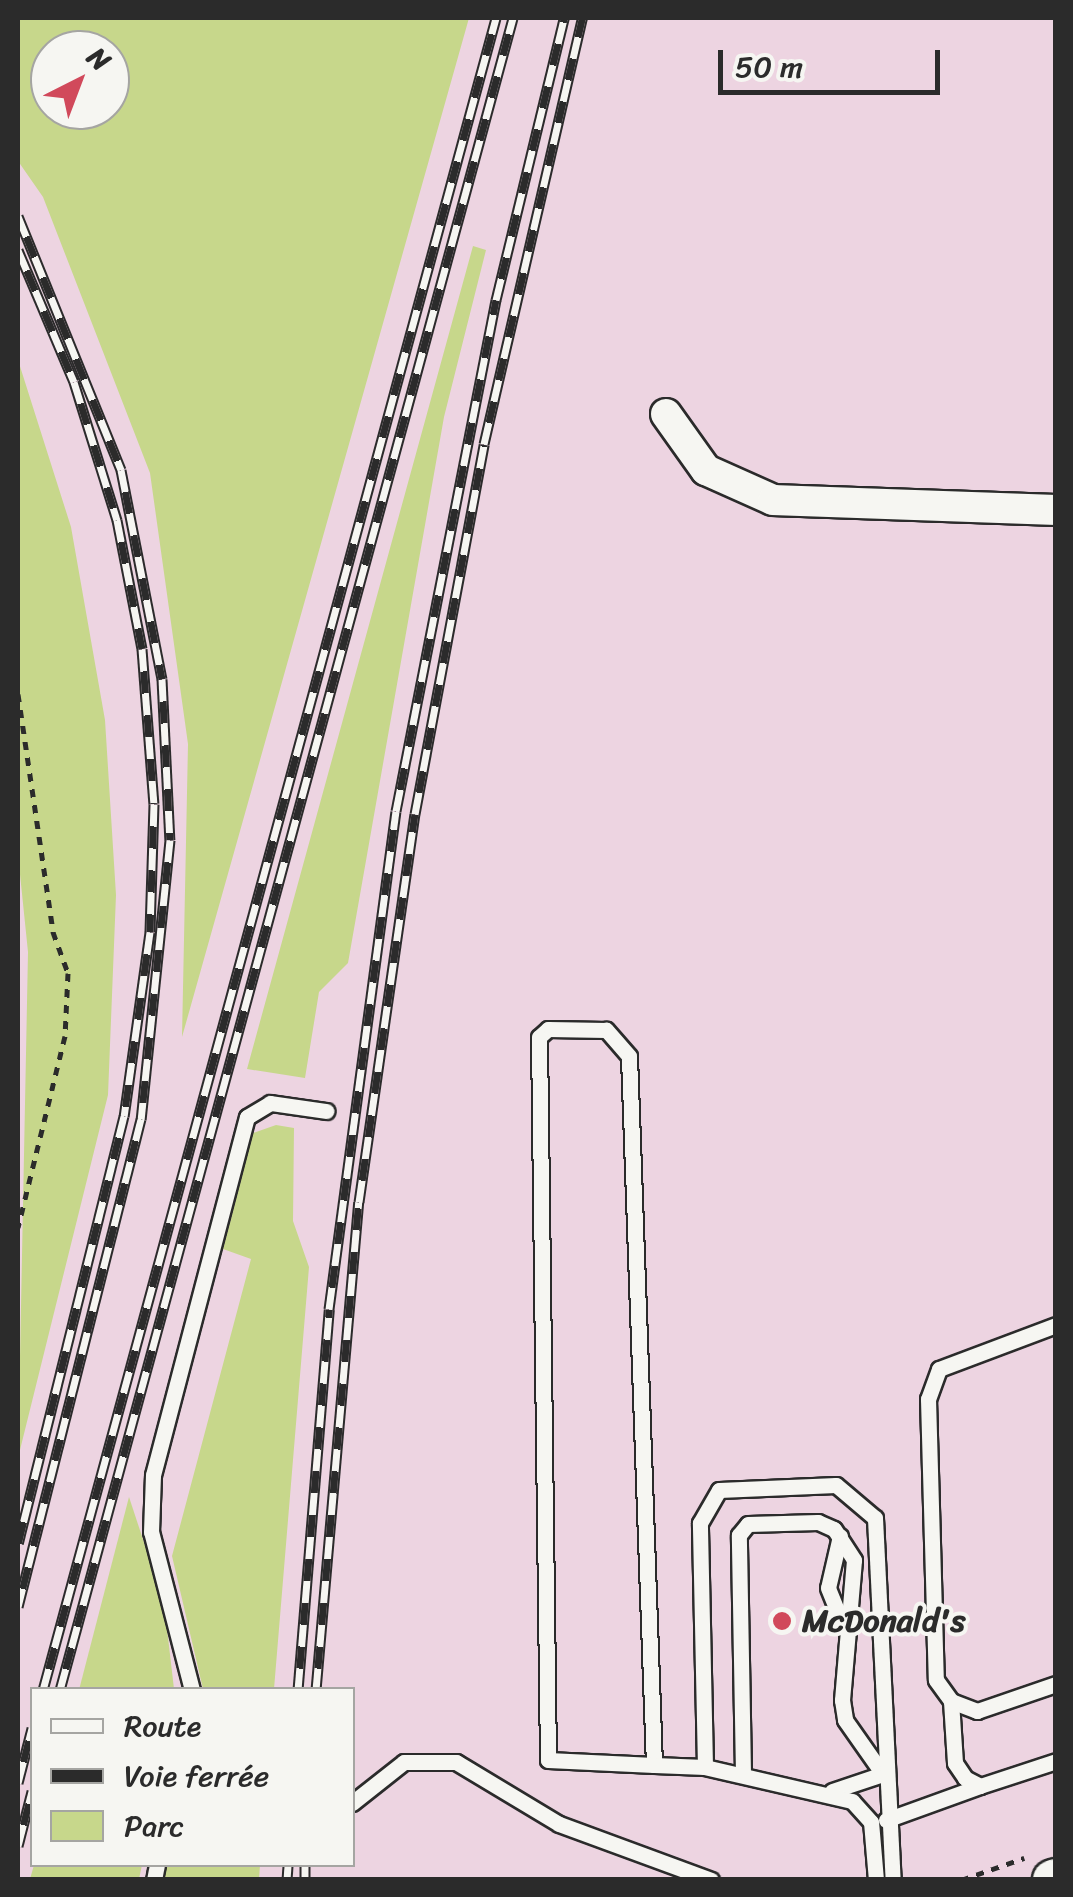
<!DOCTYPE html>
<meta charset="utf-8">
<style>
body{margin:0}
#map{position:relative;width:1073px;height:1897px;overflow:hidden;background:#f1e2e8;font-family:Sriracha,sans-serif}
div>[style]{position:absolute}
.built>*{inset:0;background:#edd4e1}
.green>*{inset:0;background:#c7d78b}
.path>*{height:5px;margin-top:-2.5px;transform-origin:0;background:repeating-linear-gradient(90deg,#2b2b2b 0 8px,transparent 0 16px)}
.roads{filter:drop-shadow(2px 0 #2b2b2b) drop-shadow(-2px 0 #2b2b2b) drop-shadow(0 2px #2b2b2b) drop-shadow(0 -2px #2b2b2b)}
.lane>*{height:15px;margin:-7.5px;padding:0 7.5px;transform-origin:7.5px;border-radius:7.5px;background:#f6f6f2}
.street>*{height:30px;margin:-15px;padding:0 15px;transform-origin:15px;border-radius:15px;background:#f6f6f2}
.secondary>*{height:40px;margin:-20px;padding:0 20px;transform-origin:20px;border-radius:20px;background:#f6f6f2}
.rail>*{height:11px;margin-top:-5.5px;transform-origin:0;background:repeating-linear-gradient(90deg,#f6f6f2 0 22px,#2b2b2b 0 44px);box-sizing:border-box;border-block:2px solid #2b2b2b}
.dots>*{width:28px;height:28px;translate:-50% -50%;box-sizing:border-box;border:5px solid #f6f6f2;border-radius:50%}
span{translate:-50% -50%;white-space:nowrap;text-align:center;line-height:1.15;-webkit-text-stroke:8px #f6f6f2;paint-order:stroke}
.poi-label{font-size:32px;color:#2b2b2b;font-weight:700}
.left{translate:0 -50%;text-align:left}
.frame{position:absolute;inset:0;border:20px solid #2b2b2b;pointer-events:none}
.legend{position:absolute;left:30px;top:1687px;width:325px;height:180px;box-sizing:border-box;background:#f6f6f2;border:2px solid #a5a5a2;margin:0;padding:12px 18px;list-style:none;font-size:30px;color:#2b2b2b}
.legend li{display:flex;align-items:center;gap:20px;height:50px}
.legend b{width:50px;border:2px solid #a5a5a2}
.north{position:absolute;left:30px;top:30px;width:100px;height:100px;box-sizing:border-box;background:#f6f6f2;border:2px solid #a5a5a2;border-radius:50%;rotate:42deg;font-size:28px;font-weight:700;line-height:40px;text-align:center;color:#2b2b2b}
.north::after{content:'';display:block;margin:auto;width:35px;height:45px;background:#d1495b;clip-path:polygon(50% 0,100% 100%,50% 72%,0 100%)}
.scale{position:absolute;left:718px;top:50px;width:222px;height:45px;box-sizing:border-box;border:5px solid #2b2b2b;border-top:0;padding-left:12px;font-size:30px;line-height:35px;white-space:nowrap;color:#2b2b2b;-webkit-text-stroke:8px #f6f6f2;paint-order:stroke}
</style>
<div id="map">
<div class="built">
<div style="clip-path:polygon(evenodd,18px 18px,1055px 18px,1055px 1879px,18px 1879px,18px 18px,50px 50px,110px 50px,110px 110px,50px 110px,50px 50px,18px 18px,32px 1690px,352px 1690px,352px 1864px,32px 1864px,32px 1690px)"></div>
</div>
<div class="green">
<div style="clip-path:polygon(evenodd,18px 18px,469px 18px,182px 1037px,188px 744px,150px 473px,43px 197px,18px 161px,18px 18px,110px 50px,110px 110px,50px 110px,50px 50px,110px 50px)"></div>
<div style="clip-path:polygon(473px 246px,486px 250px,444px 417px,348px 963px,319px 992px,305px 1078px,247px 1069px)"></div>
<div style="clip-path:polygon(18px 360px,71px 527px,105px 720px,116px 895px,108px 1095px,18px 1458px,28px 952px,18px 855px)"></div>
<div style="clip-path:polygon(276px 1125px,294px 1128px,293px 1221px,309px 1267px,274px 1689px,203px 1689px,172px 1556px,251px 1259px,223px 1249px,253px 1133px)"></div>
<div style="clip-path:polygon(129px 1497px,164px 1603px,174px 1689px,79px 1690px)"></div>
<div style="clip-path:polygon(166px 1864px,260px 1864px,260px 1865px,259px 1879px,162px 1879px)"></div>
<div style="clip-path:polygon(34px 1865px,34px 1864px,142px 1865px,139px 1879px,30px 1879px)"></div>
</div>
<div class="path">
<div style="left:18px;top:694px;width:241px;rotate:81.6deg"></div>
<div style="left:53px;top:932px;width:44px;rotate:69.9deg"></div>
<div style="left:68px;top:973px;width:63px;rotate:92.7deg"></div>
<div style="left:65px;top:1036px;width:197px;rotate:103.8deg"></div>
<div style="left:961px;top:1880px;width:67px;rotate:-19.2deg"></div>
</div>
<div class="roads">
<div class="lane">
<div style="left:1056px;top:1325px;width:125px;rotate:159.4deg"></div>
<div style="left:939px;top:1369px;width:32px;rotate:110deg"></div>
<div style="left:928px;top:1399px;width:281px;rotate:88.4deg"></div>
<div style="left:936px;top:1680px;width:26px;rotate:54deg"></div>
<div style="left:951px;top:1701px;width:28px;rotate:21deg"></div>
<div style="left:977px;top:1711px;width:83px;rotate:-18.9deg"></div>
<div style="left:840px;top:1536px;width:53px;rotate:103deg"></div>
<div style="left:828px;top:1588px;width:40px;rotate:68deg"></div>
<div style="left:192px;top:1690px;width:163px;rotate:-104.5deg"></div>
<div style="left:151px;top:1532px;width:57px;rotate:-88deg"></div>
<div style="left:153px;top:1475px;width:370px;rotate:-75.3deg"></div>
<div style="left:247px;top:1117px;width:27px;rotate:-31deg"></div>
<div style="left:270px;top:1103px;width:57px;rotate:8.1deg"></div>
<div style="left:951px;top:1701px;width:62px;rotate:86.3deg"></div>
<div style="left:955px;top:1763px;width:18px;rotate:56deg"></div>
<div style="left:965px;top:1778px;width:17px;rotate:28deg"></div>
<div style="left:980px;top:1786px;width:80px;rotate:-18.2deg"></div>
<div style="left:654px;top:1765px;width:709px;rotate:-92.02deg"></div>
<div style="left:629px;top:1056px;width:35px;rotate:-131deg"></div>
<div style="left:606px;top:1030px;width:58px;rotate:-179deg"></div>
<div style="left:548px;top:1029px;width:12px;rotate:138deg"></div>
<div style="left:539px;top:1037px;width:723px;rotate:89.29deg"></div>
<div style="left:548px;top:1760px;width:106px;rotate:2.7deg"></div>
<div style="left:654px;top:1765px;width:51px;rotate:2.2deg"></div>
<div style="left:743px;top:1774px;width:239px;rotate:-91deg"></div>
<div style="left:739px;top:1535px;width:14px;rotate:-51deg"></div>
<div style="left:748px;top:1524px;width:70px;rotate:-1.6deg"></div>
<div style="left:818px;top:1522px;width:17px;rotate:24deg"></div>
<div style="left:834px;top:1529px;width:37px;rotate:57deg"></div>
<div style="left:854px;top:1560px;width:141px;rotate:94.9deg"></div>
<div style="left:842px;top:1700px;width:20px;rotate:81deg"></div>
<div style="left:845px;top:1720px;width:66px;rotate:54.9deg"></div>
<div style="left:832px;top:1791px;width:54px;rotate:-18.4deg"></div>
<div style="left:352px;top:1803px;width:66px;rotate:-38.3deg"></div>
<div style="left:404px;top:1762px;width:52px"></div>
<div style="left:456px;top:1762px;width:120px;rotate:31deg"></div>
<div style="left:559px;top:1824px;width:162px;rotate:20.2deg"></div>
<div style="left:886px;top:1820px;width:100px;rotate:-19.9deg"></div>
<div style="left:154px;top:1880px;width:16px;rotate:-79deg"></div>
<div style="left:876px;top:1880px;width:58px;rotate:-94.9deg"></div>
<div style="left:871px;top:1822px;width:28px;rotate:-132deg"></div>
<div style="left:852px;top:1801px;width:151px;rotate:-167deg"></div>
<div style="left:705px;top:1767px;width:244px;rotate:-91.2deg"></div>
<div style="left:700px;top:1523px;width:38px;rotate:-60deg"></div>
<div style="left:719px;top:1490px;width:117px;rotate:-2.4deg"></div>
<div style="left:836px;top:1485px;width:51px;rotate:40.2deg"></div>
<div style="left:875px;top:1518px;width:362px;rotate:87.2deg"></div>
</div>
<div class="street">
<div style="left:666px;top:414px;width:69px;rotate:54.5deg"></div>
<div style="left:706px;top:470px;width:73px;rotate:24.1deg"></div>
<div style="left:773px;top:500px;width:283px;rotate:2deg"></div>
</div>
<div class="secondary">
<div style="left:1053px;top:1880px;width:3px;rotate:-18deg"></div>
</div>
</div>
<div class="rail">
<div style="left:18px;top:216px;width:274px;rotate:67.9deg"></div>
<div style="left:121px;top:470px;width:213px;rotate:78.9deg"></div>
<div style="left:162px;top:679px;width:161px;rotate:87.2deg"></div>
<div style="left:170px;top:840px;width:281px;rotate:95.9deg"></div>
<div style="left:141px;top:1119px;width:503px;rotate:104.15deg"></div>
<div style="left:18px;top:250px;width:143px;rotate:67deg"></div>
<div style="left:74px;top:382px;width:145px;rotate:72.7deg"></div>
<div style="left:117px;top:520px;width:131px;rotate:79deg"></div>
<div style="left:142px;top:649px;width:155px;rotate:85.6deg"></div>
<div style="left:154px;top:804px;width:128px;rotate:91.8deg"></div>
<div style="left:150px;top:932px;width:186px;rotate:98deg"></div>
<div style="left:124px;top:1116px;width:440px;rotate:103.9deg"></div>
<div style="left:43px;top:1690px;width:1732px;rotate:-74.84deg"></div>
<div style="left:60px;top:1690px;width:1732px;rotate:-74.84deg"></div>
<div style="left:298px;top:1690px;width:382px;rotate:-85.3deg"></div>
<div style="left:329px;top:1309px;width:502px;rotate:-82.34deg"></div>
<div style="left:396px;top:811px;width:521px;rotate:-78.93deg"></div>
<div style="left:496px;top:300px;width:290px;rotate:-76.4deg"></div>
<div style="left:316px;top:1690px;width:490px;rotate:-85deg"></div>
<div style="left:359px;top:1202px;width:392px;rotate:-81.8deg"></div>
<div style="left:415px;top:814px;width:376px;rotate:-79.4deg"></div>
<div style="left:484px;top:444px;width:437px;rotate:-77deg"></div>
<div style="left:18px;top:1783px;width:57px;rotate:-75.7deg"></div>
<div style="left:18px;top:1846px;width:57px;rotate:-75.7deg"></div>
<div style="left:287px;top:1880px;width:16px;rotate:-86deg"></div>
<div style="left:305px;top:1880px;width:16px;rotate:-90deg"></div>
</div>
<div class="dots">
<div style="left:782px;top:1621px;background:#d1495b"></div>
</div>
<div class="poi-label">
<span class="left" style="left:802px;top:1621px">McDonald's</span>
</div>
<div class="frame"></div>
<ul class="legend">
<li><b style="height:12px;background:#f6f6f2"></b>Route</li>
<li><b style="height:12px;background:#2b2b2b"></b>Voie ferrée</li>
<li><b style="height:28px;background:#c7d78b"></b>Parc</li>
</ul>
<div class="north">N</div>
<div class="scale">50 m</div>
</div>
